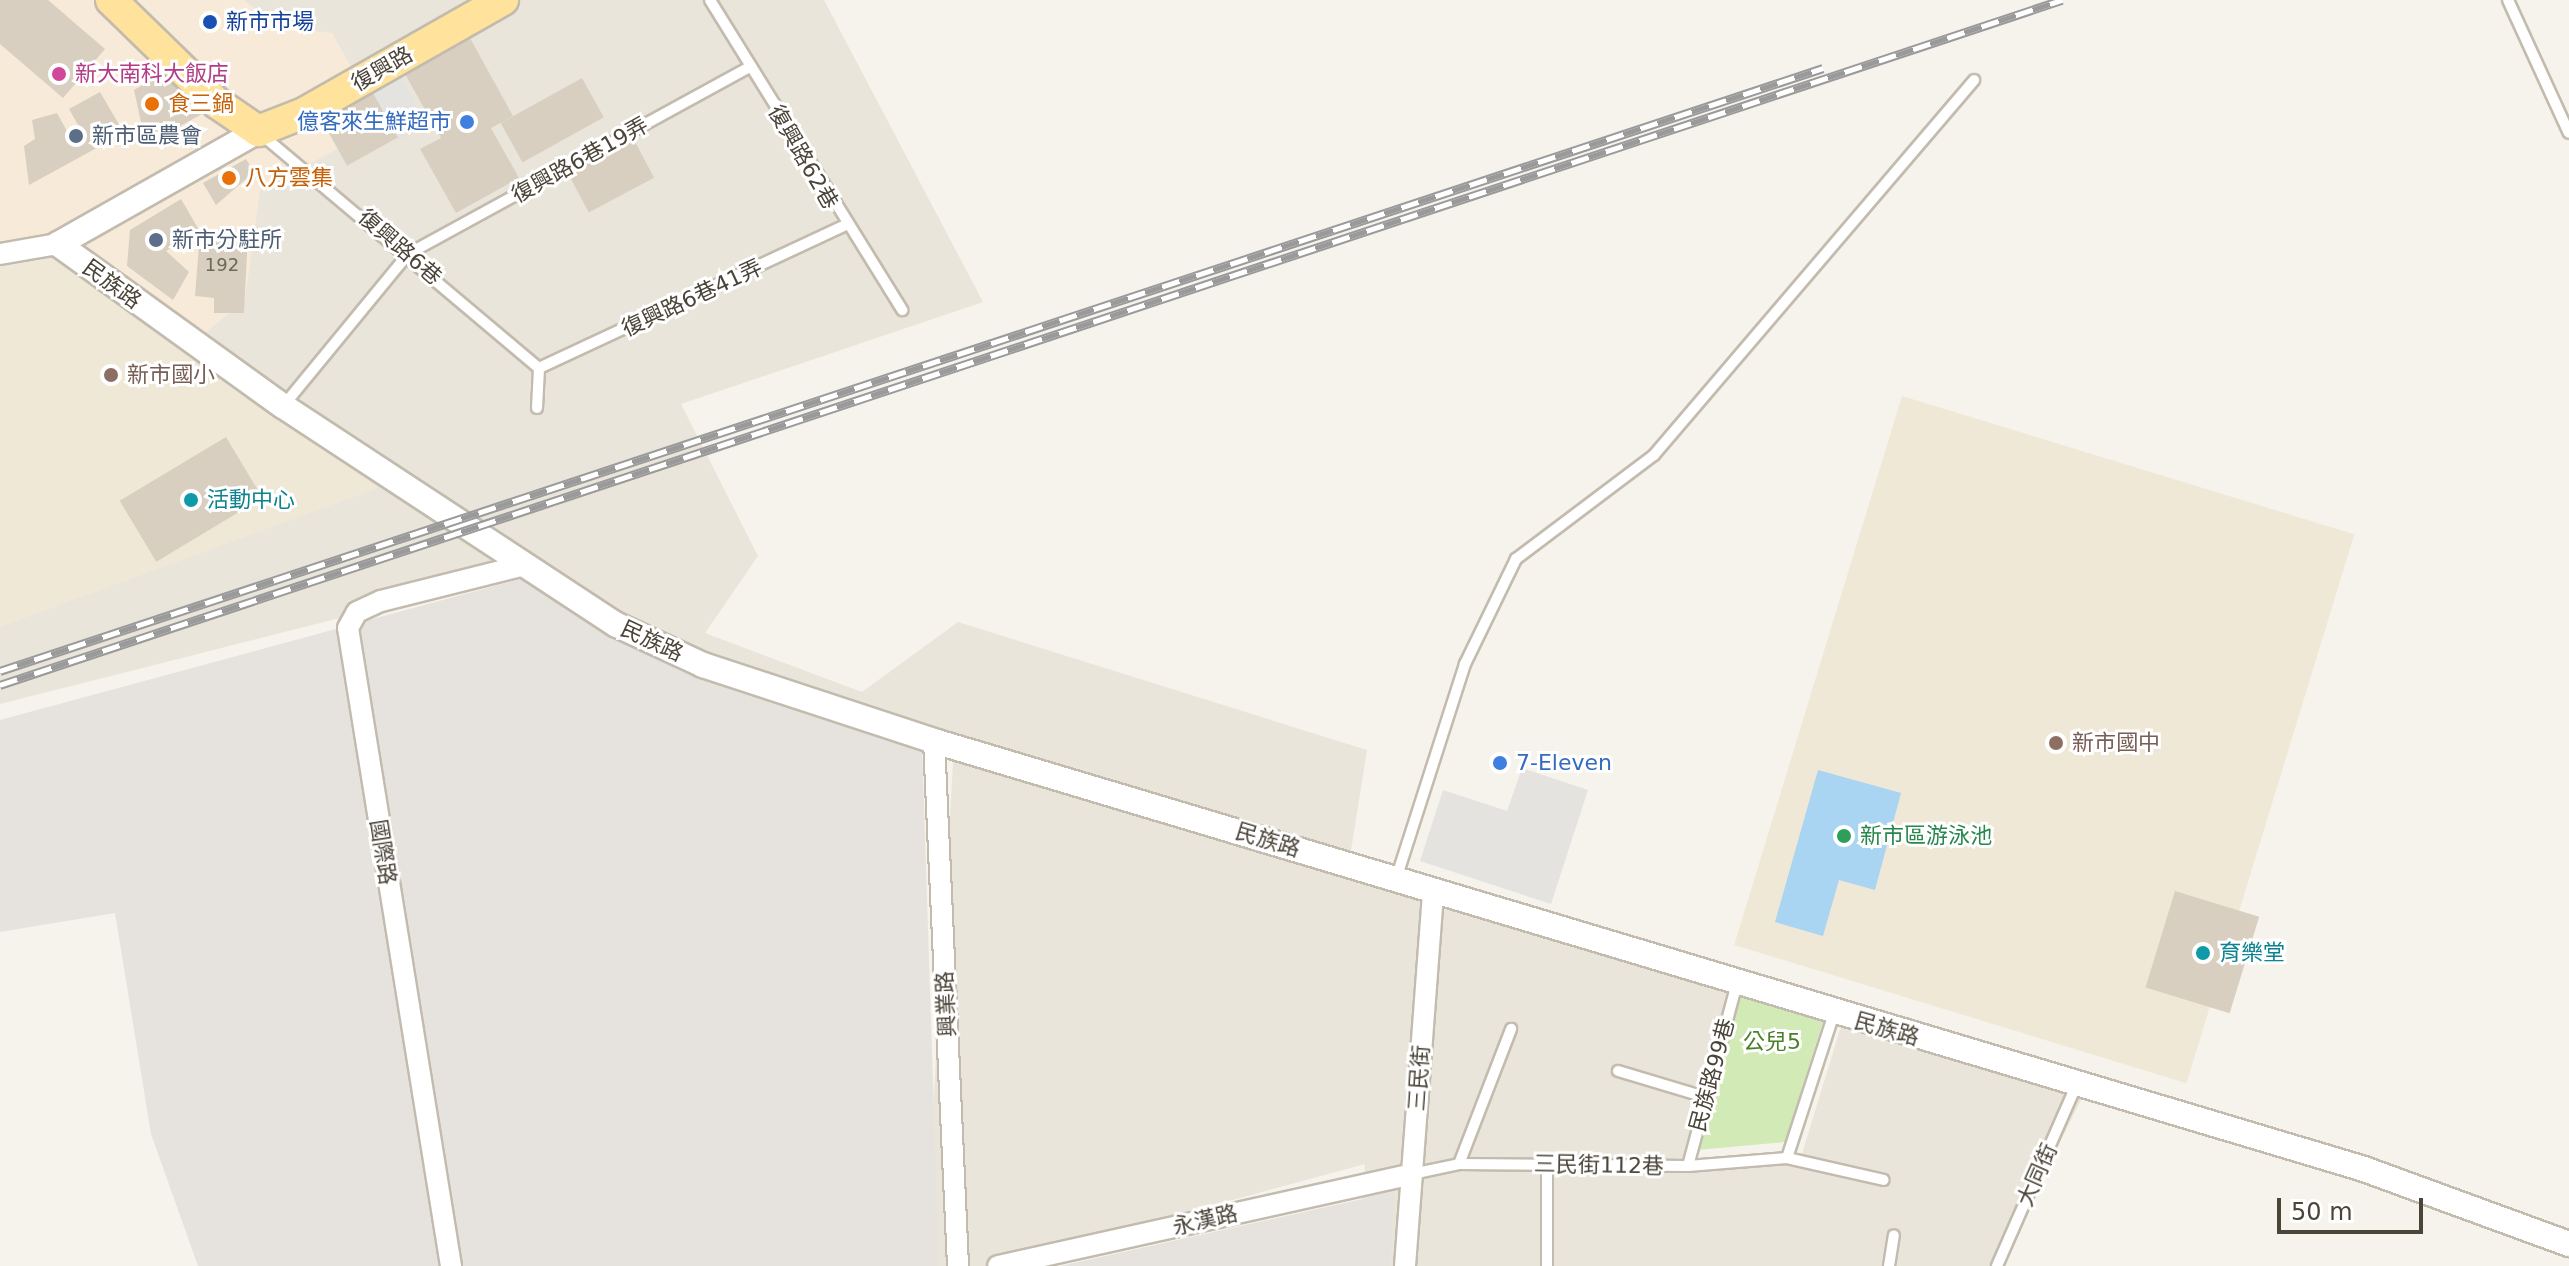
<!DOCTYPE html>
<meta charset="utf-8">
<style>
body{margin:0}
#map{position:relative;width:2569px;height:1266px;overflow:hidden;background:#f6f3ec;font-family:"DejaVu Sans","Noto Sans TC",sans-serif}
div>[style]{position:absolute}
.residential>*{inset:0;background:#eae5da}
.commercial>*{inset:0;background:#f7ead8}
.industrial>*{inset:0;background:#e6e2dd}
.education>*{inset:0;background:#efe8d6;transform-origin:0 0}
.green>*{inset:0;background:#d2eab5}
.parking>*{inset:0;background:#e5e3e0;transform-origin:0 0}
.water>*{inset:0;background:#a9d4f2}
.building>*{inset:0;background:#d8cfc1;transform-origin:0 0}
.roads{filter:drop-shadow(2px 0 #c2bbae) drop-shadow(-2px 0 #c2bbae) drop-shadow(0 2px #c2bbae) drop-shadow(0 -2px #c2bbae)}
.service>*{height:10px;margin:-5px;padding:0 5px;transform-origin:5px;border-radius:5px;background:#fff}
.minor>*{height:20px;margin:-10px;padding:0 10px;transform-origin:10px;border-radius:10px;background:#fff}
.tertiary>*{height:24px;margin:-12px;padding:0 12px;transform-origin:12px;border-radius:12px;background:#fff}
.primary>*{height:30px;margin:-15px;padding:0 15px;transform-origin:15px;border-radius:15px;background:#ffe39c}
.rail>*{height:9px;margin-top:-4.5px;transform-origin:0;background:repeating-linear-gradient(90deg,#fff 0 18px,#9a9a9a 0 36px);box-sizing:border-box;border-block:2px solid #9a9a9a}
.dots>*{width:22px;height:22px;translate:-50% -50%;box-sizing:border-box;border:4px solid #fff;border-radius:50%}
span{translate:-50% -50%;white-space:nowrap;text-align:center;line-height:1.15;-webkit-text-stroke:6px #fff;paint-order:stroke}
.number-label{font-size:18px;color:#6e675b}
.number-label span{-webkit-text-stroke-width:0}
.transit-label{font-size:22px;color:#164399}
.left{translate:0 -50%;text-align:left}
.street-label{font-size:22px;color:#4b4439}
.hotel-label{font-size:22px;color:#b23c85}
.food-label{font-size:22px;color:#c56008}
.shop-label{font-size:22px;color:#366cbe}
.right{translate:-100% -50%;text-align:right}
.service-label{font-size:22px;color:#4e5e75}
.education-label{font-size:22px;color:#785e54}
.culture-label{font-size:22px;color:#0d838f}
.leisure-label{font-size:22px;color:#27864d}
.park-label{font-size:22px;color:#4a7f2a}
.scale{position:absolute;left:2277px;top:1198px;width:146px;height:36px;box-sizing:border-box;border:4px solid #4b4439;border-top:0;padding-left:10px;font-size:24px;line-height:28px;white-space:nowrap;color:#4b4439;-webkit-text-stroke:6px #fff;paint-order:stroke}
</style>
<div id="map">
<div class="residential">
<div style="clip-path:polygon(0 0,824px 0,983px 302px,681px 404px,758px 556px,705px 633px,862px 692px,958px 622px,1367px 750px,1349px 863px,1735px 983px,1682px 1165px,1801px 1157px,1845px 1013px,2084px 1094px,1998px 1266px,1360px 1266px,1365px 1164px,990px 1266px,924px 1266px,954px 746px,710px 667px,541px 567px,0 704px)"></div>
</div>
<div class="commercial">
<div style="clip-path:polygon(0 0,244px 0,276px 26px,332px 33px,383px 124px,260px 191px,245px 301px,190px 345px,69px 254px,0 258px)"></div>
</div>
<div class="industrial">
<div style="clip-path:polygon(524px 578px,922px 745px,939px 1266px,198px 1266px,151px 1134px,115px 913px,0 932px,0 720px)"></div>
<div style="clip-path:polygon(1394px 1192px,1390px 1266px,1060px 1266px)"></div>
</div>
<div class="education">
<div style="clip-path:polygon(61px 259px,378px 488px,0 627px,0 261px)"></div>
<div style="left:1902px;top:396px;width:473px;height:574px;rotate:17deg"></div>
</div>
<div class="green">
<div style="clip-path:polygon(1748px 972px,1831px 996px,1785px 1142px,1697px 1150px)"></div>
</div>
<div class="parking">
<div style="left:393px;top:61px;width:72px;height:35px;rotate:62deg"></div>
<div style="clip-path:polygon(1522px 768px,1588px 790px,1551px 904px,1420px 861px,1443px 790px,1507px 811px)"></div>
</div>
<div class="water">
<div style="clip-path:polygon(1818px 770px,1901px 793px,1875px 890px,1839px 880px,1823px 936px,1775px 922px)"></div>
</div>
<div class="building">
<div style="clip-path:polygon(0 0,48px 0,105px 49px,63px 98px,0 44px)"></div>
<div style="clip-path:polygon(470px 38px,513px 116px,491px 128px,519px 178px,456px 213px,420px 149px,441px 138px,405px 74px)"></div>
<div style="clip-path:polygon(169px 69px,208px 99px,202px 114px,146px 145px,134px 90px)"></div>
<div style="left:582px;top:78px;width:45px;height:93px;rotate:61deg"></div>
<div style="clip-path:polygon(100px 92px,124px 133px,29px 185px,24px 146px,35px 139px,32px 120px,57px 113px,67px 131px,78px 125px,69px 109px)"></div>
<div style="left:373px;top:93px;width:51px;height:58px;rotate:61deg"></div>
<div style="left:633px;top:138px;width:45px;height:74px;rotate:62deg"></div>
<div style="clip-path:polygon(246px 159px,254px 172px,216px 205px,203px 183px)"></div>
<div style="clip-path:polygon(181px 199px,199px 230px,166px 251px,189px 272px,173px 300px,127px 266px,130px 230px)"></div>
<div style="clip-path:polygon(200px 232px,248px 234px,244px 313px,214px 313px,214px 298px,195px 296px)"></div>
<div style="left:226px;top:437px;width:71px;height:124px;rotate:59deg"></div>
<div style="left:2175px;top:891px;width:88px;height:101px;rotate:17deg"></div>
</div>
<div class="roads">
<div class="service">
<div style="left:710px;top:0;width:365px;rotate:58.2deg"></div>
<div style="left:2508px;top:0;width:146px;rotate:65.4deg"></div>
<div style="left:262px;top:135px;width:362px;rotate:40.1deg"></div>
<div style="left:539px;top:368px;width:336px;rotate:-25deg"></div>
<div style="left:284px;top:405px;width:195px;rotate:-50.6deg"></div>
<div style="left:408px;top:254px;width:391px;rotate:-28.7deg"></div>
<div style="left:537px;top:408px;width:40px;rotate:-87.1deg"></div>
<div style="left:1396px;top:879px;width:226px;rotate:-72.2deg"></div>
<div style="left:1465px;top:664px;width:117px;rotate:-64.1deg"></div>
<div style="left:1516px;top:559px;width:173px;rotate:-37deg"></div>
<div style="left:1654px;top:455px;width:493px;rotate:-49.5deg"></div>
<div style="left:1618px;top:1071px;width:91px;rotate:16.6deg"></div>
<div style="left:1787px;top:1158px;width:152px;rotate:-72deg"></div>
<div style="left:1459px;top:1164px;width:145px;rotate:-68.9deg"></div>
<div style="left:1688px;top:1166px;width:189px;rotate:-75deg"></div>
<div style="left:1412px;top:1174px;width:48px;rotate:-12deg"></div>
<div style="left:1459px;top:1164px;width:229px;rotate:0.5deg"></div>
<div style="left:1688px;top:1166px;width:99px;rotate:-4.6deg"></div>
<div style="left:1787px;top:1158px;width:99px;rotate:12.8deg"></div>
<div style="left:1547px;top:1266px;width:103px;rotate:-90deg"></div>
<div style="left:1889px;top:1266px;width:31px;rotate:-81deg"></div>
<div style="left:1997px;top:1266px;width:199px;rotate:-66.3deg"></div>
</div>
<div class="minor">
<div style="left:0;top:254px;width:59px;rotate:-9.8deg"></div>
<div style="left:934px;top:741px;width:526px;rotate:87.38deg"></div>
<div style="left:451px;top:1266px;width:646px;rotate:-99.17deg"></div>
<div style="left:348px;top:628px;width:18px;rotate:-61deg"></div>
<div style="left:357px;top:612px;width:26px;rotate:-25deg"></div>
<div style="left:381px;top:601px;width:147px;rotate:-14.1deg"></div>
<div style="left:998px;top:1266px;width:424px;rotate:-12.5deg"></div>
<div style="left:1405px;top:1266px;width:377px;rotate:-85.7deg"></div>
</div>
<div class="tertiary">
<div style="left:258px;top:131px;width:230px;rotate:150.5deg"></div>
<div style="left:58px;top:244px;width:277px;rotate:35.8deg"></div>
<div style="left:283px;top:406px;width:399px;rotate:33.3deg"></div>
<div style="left:617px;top:625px;width:95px;rotate:24.9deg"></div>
<div style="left:703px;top:665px;width:243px;rotate:18.2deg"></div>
<div style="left:934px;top:741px;width:1493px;rotate:16.66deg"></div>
<div style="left:2364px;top:1169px;width:218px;rotate:20.1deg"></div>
</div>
<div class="primary">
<div style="left:111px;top:0;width:148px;rotate:44.2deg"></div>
<div style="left:217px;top:103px;width:50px;rotate:34.3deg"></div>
<div style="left:258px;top:131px;width:49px;rotate:-21.4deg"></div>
<div style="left:304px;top:113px;width:229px;rotate:-29.6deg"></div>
</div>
</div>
<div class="rail">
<div style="left:0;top:671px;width:1920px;rotate:-18.3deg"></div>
<div style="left:0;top:685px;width:2173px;rotate:-18.38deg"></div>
</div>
<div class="dots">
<div style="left:210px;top:22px;background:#1a4fb4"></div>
<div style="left:59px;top:74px;background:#d1479c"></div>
<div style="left:152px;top:104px;background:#e8710a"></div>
<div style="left:467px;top:122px;background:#3f7fe0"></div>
<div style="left:76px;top:136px;background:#5c6f8a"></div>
<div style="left:229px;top:178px;background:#e8710a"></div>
<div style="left:156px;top:240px;background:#5c6f8a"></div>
<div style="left:111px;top:375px;background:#8d6e63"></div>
<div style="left:191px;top:500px;background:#0f9aa8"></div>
<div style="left:2056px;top:743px;background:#8d6e63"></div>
<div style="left:1500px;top:763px;background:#3f7fe0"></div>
<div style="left:1844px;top:836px;background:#2e9e5b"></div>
<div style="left:2203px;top:953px;background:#0f9aa8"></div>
</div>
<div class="number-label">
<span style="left:222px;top:265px">192</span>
</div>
<div class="transit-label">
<span class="left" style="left:226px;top:22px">新市市場</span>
</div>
<div class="street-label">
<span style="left:382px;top:69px;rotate:-30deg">復興路</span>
<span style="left:803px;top:157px;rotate:60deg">復興路62巷</span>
<span style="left:580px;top:160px;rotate:-29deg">復興路6巷19弄</span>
<span style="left:400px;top:247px;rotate:41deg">復興路6巷</span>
<span style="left:112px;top:284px;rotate:36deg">民族路</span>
<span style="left:692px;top:298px;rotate:-25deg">復興路6巷41弄</span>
<span style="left:652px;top:641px;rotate:25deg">民族路</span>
<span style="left:1268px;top:840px;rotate:17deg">民族路</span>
<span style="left:383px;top:852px;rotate:81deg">國際路</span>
<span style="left:946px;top:1004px;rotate:-93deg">興業路</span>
<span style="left:1887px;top:1029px;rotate:16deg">民族路</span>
<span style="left:1712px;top:1075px;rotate:-75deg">民族路99巷</span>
<span style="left:1419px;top:1078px;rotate:-86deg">三民街</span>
<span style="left:1599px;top:1165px;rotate:1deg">三民街112巷</span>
<span style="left:2037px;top:1175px;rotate:-66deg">大同街</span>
<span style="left:1205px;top:1220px;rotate:-13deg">永漢路</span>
</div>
<div class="hotel-label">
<span class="left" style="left:75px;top:74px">新大南科大飯店</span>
</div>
<div class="food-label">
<span class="left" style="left:168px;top:104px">食三鍋</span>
<span class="left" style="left:245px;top:178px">八方雲集</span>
</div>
<div class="shop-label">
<span class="right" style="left:451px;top:122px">億客來生鮮超市</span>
<span class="left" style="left:1516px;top:763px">7-Eleven</span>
</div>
<div class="service-label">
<span class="left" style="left:92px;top:136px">新市區農會</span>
<span class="left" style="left:172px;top:240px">新市分駐所</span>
</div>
<div class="education-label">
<span class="left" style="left:127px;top:375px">新市國小</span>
<span class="left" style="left:2072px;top:743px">新市國中</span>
</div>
<div class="culture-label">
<span class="left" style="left:207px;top:500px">活動中心</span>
<span class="left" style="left:2219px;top:953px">育樂堂</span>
</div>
<div class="leisure-label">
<span class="left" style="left:1860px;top:836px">新市區游泳池</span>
</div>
<div class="park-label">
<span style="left:1772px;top:1042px">公兒5</span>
</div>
<div class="scale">50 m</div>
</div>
